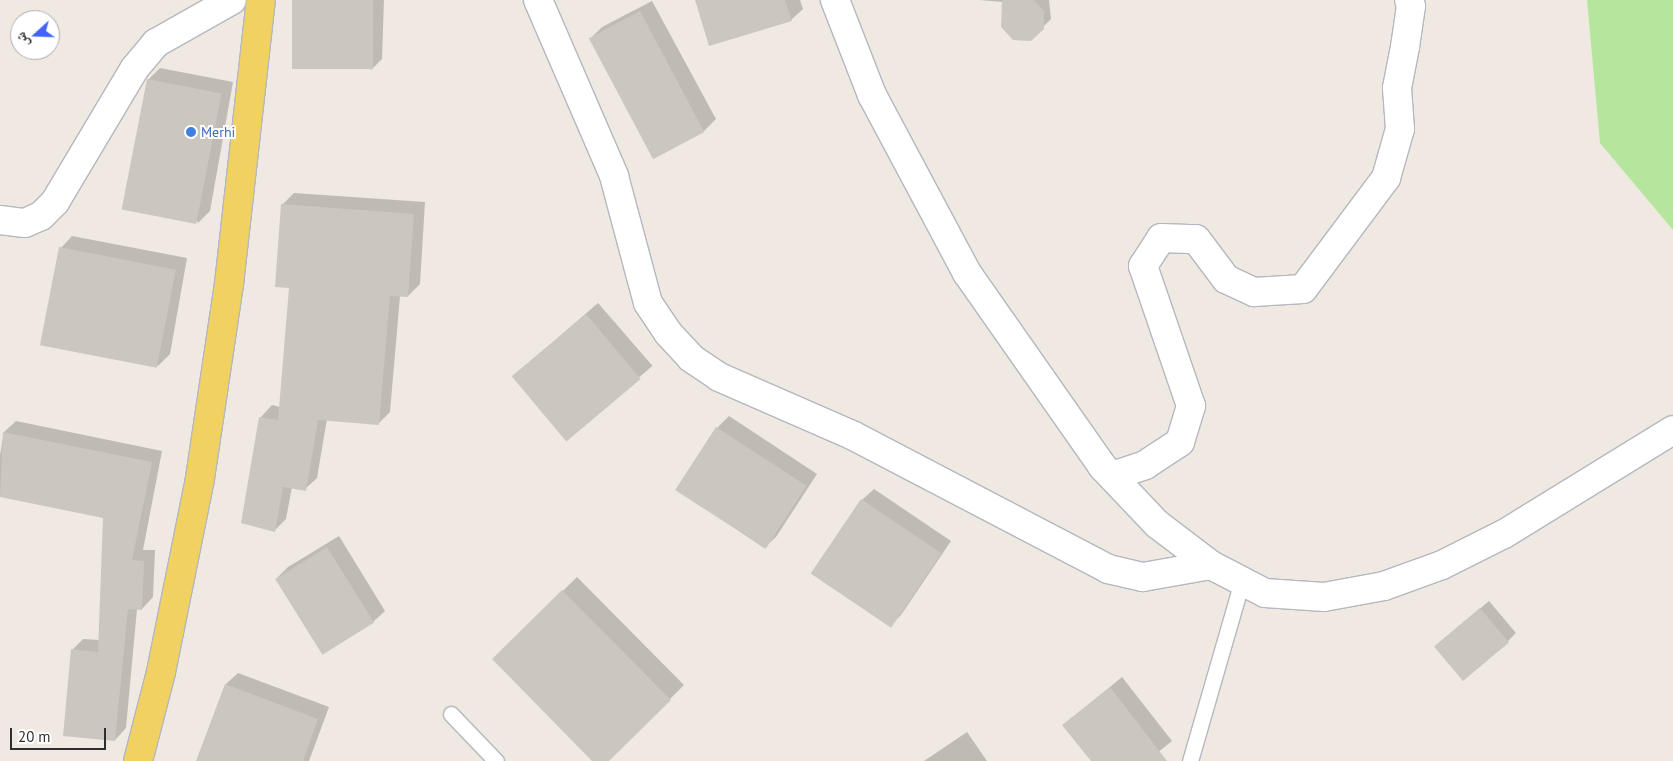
<!DOCTYPE html>
<meta charset="utf-8">
<style>
body{margin:0}
#map{position:relative;width:1673px;height:761px;overflow:hidden;background:#efe9e1;font-family:"PT Sans","Noto Naskh Arabic",sans-serif}
div>[style]{position:absolute}
.green>*{inset:0;background:#b6e59e}
.shadow>*{inset:0;background:#0003;transform-origin:0 0}
.building>*{inset:0;background:#cbc7bf;transform-origin:0 0}
.roads{filter:drop-shadow(1px 0 #b4b7c1) drop-shadow(-1px 0 #b4b7c1) drop-shadow(0 1px #b4b7c1) drop-shadow(0 -1px #b4b7c1)}
.service>*{height:15px;margin:-7.5px;padding:0 7.5px;transform-origin:7.5px;border-radius:7.5px;background:#fff}
.minor>*{height:28px;margin:-14px;padding:0 14px;transform-origin:14px;border-radius:14px;background:#fff}
.secondary>*{height:28px;margin:-14px;padding:0 14px;transform-origin:14px;border-radius:14px;background:#fff}
.primary>*{height:28px;margin:-14px;padding:0 14px;transform-origin:14px;border-radius:14px;background:#f2d163}
.dots>*{width:14px;height:14px;translate:-50% -50%;box-sizing:border-box;border:2px solid #fff;border-radius:50%}
span{translate:-50% -50%;white-space:nowrap;text-align:center;line-height:1.15;-webkit-text-stroke:4px #fff;paint-order:stroke}
.shop-label{font-size:14px;color:#366cbe}
.left{translate:0 -50%;text-align:left}
.north{position:absolute;left:10px;top:10px;width:50px;height:50px;box-sizing:border-box;background:#fff;border:1px solid #ababab;border-radius:50%;rotate:250deg;font-size:14px;font-weight:700;line-height:20px;text-align:center;color:#2e2e2e}
.north::after{content:'';display:block;margin:auto;width:18px;height:22px;background:#4264fb;clip-path:polygon(50% 0,100% 100%,50% 72%,0 100%)}
.scale{position:absolute;left:10px;top:728px;width:96px;height:22px;box-sizing:border-box;border:2px solid #2e2e2e;border-top:0;padding-left:6px;font-size:15px;line-height:18px;white-space:nowrap;color:#2e2e2e;-webkit-text-stroke:4px #fff;paint-order:stroke}
</style>
<div id="map">
<div class="green">
<div style="clip-path:polygon(1587px 0,1673px 0,1673px 230px,1600px 143px)"></div>
</div>
<div class="shadow">
<div style="clip-path:polygon(293px 0,384px 0,382px 59px,371px 70px)"></div>
<div style="clip-path:polygon(696px 0,800px 0,803px 9px,791px 20px)"></div>
<div style="clip-path:polygon(979px 0,1049px 0,1051px 19px,1030px 40px,1003px 2px)"></div>
<div style="clip-path:polygon(652px 1px,716px 119px,704px 131px,590px 39px,602px 27px)"></div>
<div style="clip-path:polygon(160px 68px,233px 82px,210px 211px,198px 223px,148px 80px)"></div>
<div style="clip-path:polygon(294px 193px,425px 202px,420px 284px,408px 296px,400px 296px,390px 412px,378px 424px,327px 419px,317px 478px,305px 489px,292px 487px,286px 519px,275px 530px,243px 522px,261px 417px,272px 405px,280px 407px,290px 287px,282px 205px)"></div>
<div style="clip-path:polygon(72px 236px,187px 258px,170px 354px,158px 366px,61px 248px)"></div>
<div style="left:598px;top:303px;width:83px;height:112px;rotate:49deg"></div>
<div style="clip-path:polygon(729px 416px,817px 474px,776px 537px,764px 548px,679px 490px,717px 428px)"></div>
<div style="clip-path:polygon(16px 421px,162px 451px,143px 550px,155px 550px,153px 597px,142px 609px,137px 609px,126px 728px,115px 740px,72px 650px,83px 639px,99px 640px,104px 517px,0 496px,0 455px,4px 432px)"></div>
<div style="clip-path:polygon(874px 489px,951px 541px,901px 615px,890px 626px,862px 500px)"></div>
<div style="clip-path:polygon(339px 536px,385px 611px,373px 622px,276px 579px,288px 567px)"></div>
<div style="clip-path:polygon(577px 577px,684px 685px,608px 761px,594px 761px,494px 659px)"></div>
<div style="clip-path:polygon(1489px 601px,1516px 633px,1508px 641px,1435px 647px)"></div>
<div style="clip-path:polygon(238px 673px,329px 707px,309px 761px,198px 761px,226px 684px)"></div>
<div style="clip-path:polygon(1122px 677px,1172px 741px,1147px 761px,1092px 761px,1063px 726px)"></div>
<div style="clip-path:polygon(967px 732px,987px 761px,924px 761px)"></div>
</div>
<div class="building">
<div style="left:292px;top:0;width:81px;height:69px"></div>
<div style="clip-path:polygon(695px 0,785px 0,792px 21px,709px 46px)"></div>
<div style="clip-path:polygon(1002px 0,1034px 0,1044px 11px,1044px 29px,1031px 41px,1013px 40px,1001px 27px)"></div>
<div style="left:640px;top:11px;width:137px;height:58px;rotate:62deg"></div>
<div style="left:147px;top:79px;width:76px;height:133px;rotate:11deg"></div>
<div style="clip-path:polygon(281px 204px,414px 214px,408px 297px,390px 296px,379px 425px,318px 420px,306px 491px,283px 487px,275px 532px,241px 523px,259px 417px,278px 420px,289px 288px,275px 287px)"></div>
<div style="left:59px;top:247px;width:119px;height:100px;rotate:11deg"></div>
<div style="left:586px;top:314px;width:85px;height:97px;rotate:50deg"></div>
<div style="left:716px;top:427px;width:108px;height:75px;rotate:33deg"></div>
<div style="clip-path:polygon(3px 432px,152px 462px,132px 560px,144px 561px,142px 610px,128px 609px,115px 741px,63px 736px,71px 649px,98px 652px,103px 518px,0 497px)"></div>
<div style="left:861px;top:499px;width:97px;height:90px;rotate:34deg"></div>
<div style="left:327px;top:547px;width:89px;height:61px;rotate:58deg"></div>
<div style="clip-path:polygon(562px 590px,671px 700px,609px 761px,592px 761px,492px 659px)"></div>
<div style="left:1480px;top:608px;width:45px;height:60px;rotate:50deg"></div>
<div style="clip-path:polygon(225px 684px,318px 719px,303px 761px,196px 761px)"></div>
<div style="clip-path:polygon(1110px 687px,1167px 761px,1091px 761px,1062px 725px)"></div>
</div>
<div class="roads">
<div class="service">
<div style="left:451px;top:714px;width:65px;rotate:46.2deg"></div>
<div style="left:1190px;top:761px;width:187px;rotate:-73.9deg"></div>
</div>
<div class="minor">
<div style="left:538px;top:0;width:192px;rotate:66.6deg"></div>
<div style="left:614px;top:176px;width:131px;rotate:75deg"></div>
<div style="left:648px;top:303px;width:36px;rotate:56deg"></div>
<div style="left:668px;top:333px;width:34px;rotate:47deg"></div>
<div style="left:691px;top:358px;width:34px;rotate:34deg"></div>
<div style="left:719px;top:377px;width:145px;rotate:23.6deg"></div>
<div style="left:852px;top:435px;width:289px;rotate:27.6deg"></div>
<div style="left:1108px;top:569px;width:36px;rotate:13deg"></div>
<div style="left:1143px;top:577px;width:69px;rotate:-10deg"></div>
<div style="left:0;top:220px;width:25px;rotate:7deg"></div>
<div style="left:25px;top:223px;width:17px;rotate:-24deg"></div>
<div style="left:41px;top:216px;width:20px;rotate:-45deg"></div>
<div style="left:55px;top:202px;width:156px;rotate:-59.2deg"></div>
<div style="left:135px;top:68px;width:33px;rotate:-50deg"></div>
<div style="left:156px;top:43px;width:87px;rotate:-29.5deg"></div>
<div style="left:1112px;top:476px;width:35px;rotate:-18deg"></div>
<div style="left:1145px;top:465px;width:42px;rotate:-33.3deg"></div>
<div style="left:1180px;top:442px;width:38px;rotate:-73deg"></div>
<div style="left:1191px;top:406px;width:148px;rotate:-108.9deg"></div>
<div style="left:1143px;top:266px;width:33px;rotate:-57deg"></div>
<div style="left:1161px;top:238px;width:35px;rotate:2deg"></div>
<div style="left:1196px;top:239px;width:50px;rotate:53.1deg"></div>
<div style="left:1226px;top:279px;width:31px;rotate:25deg"></div>
<div style="left:1254px;top:292px;width:49px;rotate:-3.5deg"></div>
<div style="left:1303px;top:289px;width:139px;rotate:-53.2deg"></div>
<div style="left:1386px;top:178px;width:51px;rotate:-74.1deg"></div>
<div style="left:1400px;top:129px;width:41px;rotate:-94.2deg"></div>
<div style="left:1397px;top:88px;width:42px;rotate:-79deg"></div>
<div style="left:1405px;top:47px;width:41px;rotate:-81.7deg"></div>
<div style="left:1411px;top:6px;width:6px;rotate:-108deg"></div>
</div>
<div class="secondary">
<div style="left:835px;top:0;width:102px;rotate:68.7deg"></div>
<div style="left:872px;top:95px;width:202px;rotate:61.9deg"></div>
<div style="left:967px;top:273px;width:236px;rotate:55deg"></div>
<div style="left:1102px;top:466px;width:80px;rotate:46.5deg"></div>
<div style="left:1157px;top:524px;width:68px;rotate:37.2deg"></div>
<div style="left:1211px;top:565px;width:61px;rotate:27.4deg"></div>
<div style="left:1265px;top:593px;width:59px;rotate:3.9deg"></div>
<div style="left:1324px;top:597px;width:61px;rotate:-10.4deg"></div>
<div style="left:1384px;top:586px;width:62px;rotate:-19.9deg"></div>
<div style="left:1442px;top:565px;width:69px;rotate:-26.6deg"></div>
<div style="left:1504px;top:534px;width:198px;rotate:-31.6deg"></div>
</div>
<div class="primary">
<div style="left:138px;top:761px;width:92px;rotate:-75.5deg"></div>
<div style="left:161px;top:672px;width:198px;rotate:-78.6deg"></div>
<div style="left:200px;top:478px;width:196px;rotate:-81.5deg"></div>
<div style="left:229px;top:284px;width:286px;rotate:-83.6deg"></div>
</div>
</div>
<div class="dots">
<div style="left:191px;top:132px;background:#3f7fe0"></div>
</div>
<div class="shop-label">
<span class="left" style="left:201px;top:132px">Merhi</span>
</div>
<div class="north">ش</div>
<div class="scale">20 m</div>
</div>
